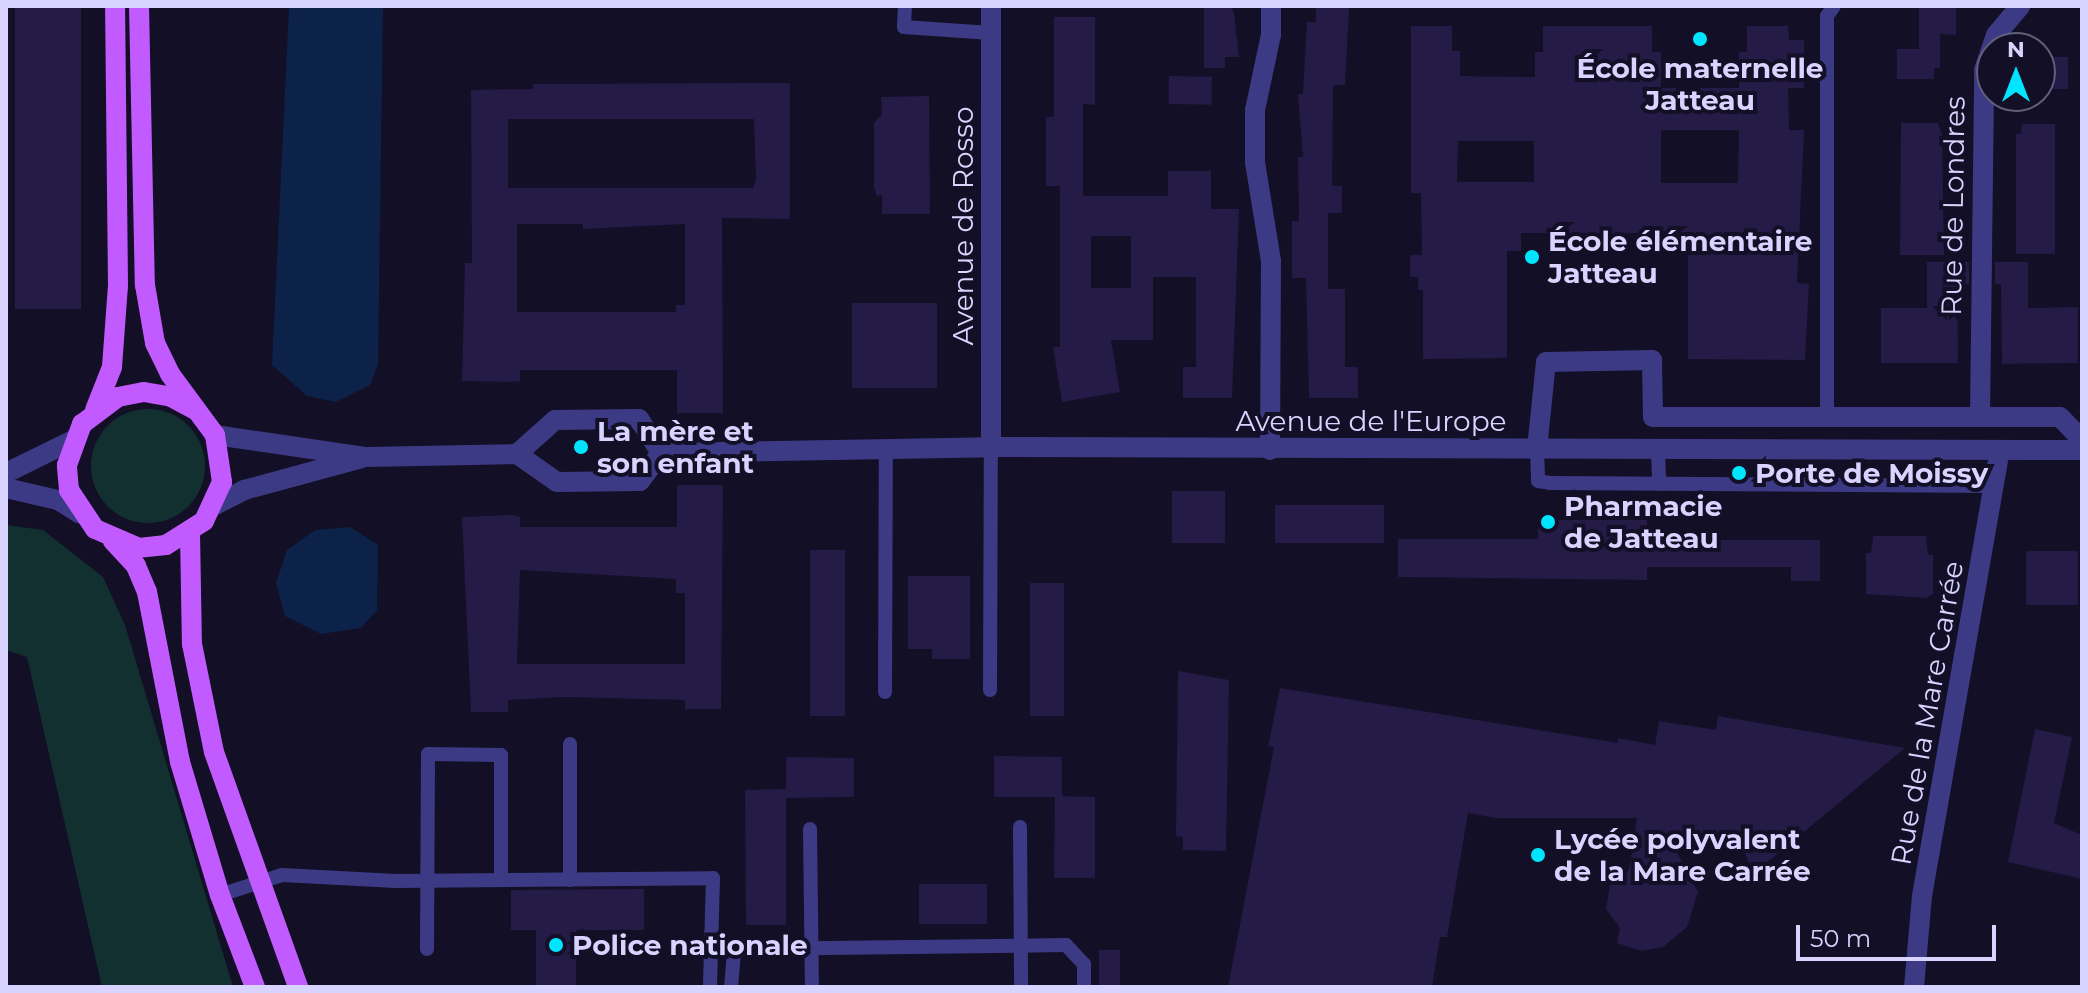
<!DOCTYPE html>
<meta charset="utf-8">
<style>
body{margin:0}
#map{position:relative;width:2088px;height:993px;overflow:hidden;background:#130f26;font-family:Montserrat,sans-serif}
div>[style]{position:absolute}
.green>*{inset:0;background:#12302f}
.round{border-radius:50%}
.water>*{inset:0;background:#0c2248}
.building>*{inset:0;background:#241b47;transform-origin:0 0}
.service>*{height:14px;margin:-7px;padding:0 7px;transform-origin:7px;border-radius:7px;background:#3d3a85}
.minor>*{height:20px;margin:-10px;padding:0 10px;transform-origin:10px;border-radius:10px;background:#3d3a85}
.tertiary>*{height:20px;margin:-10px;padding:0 10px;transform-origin:10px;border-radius:10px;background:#3d3a85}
.primary>*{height:20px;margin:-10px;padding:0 10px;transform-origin:10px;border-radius:10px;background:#c25bff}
.dots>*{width:22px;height:22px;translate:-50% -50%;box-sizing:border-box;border:4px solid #130f26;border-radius:50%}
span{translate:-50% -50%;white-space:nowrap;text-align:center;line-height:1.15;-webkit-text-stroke:8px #130f26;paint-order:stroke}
.poi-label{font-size:28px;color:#d9d4ff;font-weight:700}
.left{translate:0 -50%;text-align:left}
.street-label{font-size:28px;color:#d9d4ff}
.frame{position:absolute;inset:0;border:8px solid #d9d4ff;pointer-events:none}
.north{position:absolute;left:1976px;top:32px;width:80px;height:80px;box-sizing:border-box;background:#130f26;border:2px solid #625e7d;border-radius:50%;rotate:0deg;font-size:22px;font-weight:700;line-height:32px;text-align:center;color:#d9d4ff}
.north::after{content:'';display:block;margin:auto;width:28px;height:36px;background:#00e5ff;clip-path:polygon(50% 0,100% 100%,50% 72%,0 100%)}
.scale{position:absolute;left:1796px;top:925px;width:200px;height:36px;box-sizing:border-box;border:4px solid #d9d4ff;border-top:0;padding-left:10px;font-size:24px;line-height:28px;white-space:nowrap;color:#d9d4ff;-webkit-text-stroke:6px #130f26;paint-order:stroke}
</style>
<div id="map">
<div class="green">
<div class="round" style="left:91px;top:409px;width:114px;height:114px"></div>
<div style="clip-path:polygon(6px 525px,43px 530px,103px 577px,125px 625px,233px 987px,102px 987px,27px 657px,6px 650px)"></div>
</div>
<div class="water">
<div style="clip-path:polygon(289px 6px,383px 6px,378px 364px,370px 385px,336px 402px,307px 396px,272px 365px)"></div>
<div style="clip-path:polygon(350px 527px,378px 545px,377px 610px,361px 628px,321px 634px,285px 616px,276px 583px,287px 550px,315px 530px)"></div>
</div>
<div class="building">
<div style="left:15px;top:6px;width:66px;height:303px"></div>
<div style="clip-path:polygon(1204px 6px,1231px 6px,1234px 13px,1239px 57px,1225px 57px,1225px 68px,1204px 68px)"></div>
<div style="clip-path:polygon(1919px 6px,1956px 6px,1956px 35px,1940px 34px,1940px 68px,1934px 68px,1934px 79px,1897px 79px,1897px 49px,1919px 49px)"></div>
<div style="clip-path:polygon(1316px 7px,1349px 7px,1345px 85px,1333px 85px,1332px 186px,1342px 186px,1342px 213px,1328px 213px,1328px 289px,1345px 289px,1345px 367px,1358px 367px,1358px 398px,1309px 398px,1306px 278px,1292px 278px,1292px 221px,1299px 221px,1298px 157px,1303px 157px,1298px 94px,1303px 94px,1307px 22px,1316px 22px)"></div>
<div style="clip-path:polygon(evenodd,1054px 17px,1095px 17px,1095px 105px,1083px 104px,1083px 196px,1168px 196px,1168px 171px,1211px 171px,1211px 209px,1239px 209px,1232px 398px,1183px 398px,1183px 367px,1196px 367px,1196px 277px,1153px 277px,1153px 340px,1111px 340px,1120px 392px,1062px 402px,1053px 347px,1060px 347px,1060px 186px,1046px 186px,1046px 117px,1054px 117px,1054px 17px,1091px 236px,1131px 236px,1131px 288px,1091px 288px,1091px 236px)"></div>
<div style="clip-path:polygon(evenodd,1411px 26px,1452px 26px,1452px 51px,1460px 51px,1460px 76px,1535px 77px,1535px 52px,1543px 52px,1543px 26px,1652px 26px,1652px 52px,1661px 52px,1661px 88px,1739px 88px,1739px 52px,1747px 52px,1747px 26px,1788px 26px,1789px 40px,1804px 40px,1804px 88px,1788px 88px,1789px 130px,1804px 130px,1797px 283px,1809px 284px,1805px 360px,1688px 359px,1688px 251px,1674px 251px,1674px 233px,1521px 233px,1521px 251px,1507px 251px,1507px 358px,1423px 359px,1423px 290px,1418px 290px,1418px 277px,1410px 277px,1410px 255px,1422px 255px,1421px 193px,1411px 193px,1411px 26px,1661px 130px,1739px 130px,1738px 183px,1661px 183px,1661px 130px,1411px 26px,1458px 141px,1534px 141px,1534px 182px,1457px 182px,1458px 141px)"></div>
<div style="left:2040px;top:57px;width:28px;height:32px"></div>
<div style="left:1169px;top:76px;width:43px;height:28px;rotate:1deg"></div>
<div style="clip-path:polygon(evenodd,790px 83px,790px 219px,722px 218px,723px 413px,677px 413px,677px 370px,520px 370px,520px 381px,512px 382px,462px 381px,465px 263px,472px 263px,471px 90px,533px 89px,533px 84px,790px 83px,508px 119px,754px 119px,756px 180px,753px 188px,508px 188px,508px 119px,790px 83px,517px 224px,583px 224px,583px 229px,685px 224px,685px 305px,676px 305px,676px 312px,517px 312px,517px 224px)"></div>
<div style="clip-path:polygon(929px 96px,930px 214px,882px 214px,882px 195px,877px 196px,874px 187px,874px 123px,882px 114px,881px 97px)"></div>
<div style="clip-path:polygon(1901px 123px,1938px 123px,1942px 134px,1944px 255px,1900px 255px)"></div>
<div style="clip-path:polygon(2022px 124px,2055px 124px,2055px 254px,2016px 254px,2016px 134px,2021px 134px)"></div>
<div style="clip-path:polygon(1927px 262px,1969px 262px,1969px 284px,1957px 284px,1958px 363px,1881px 363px,1881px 308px,1927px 308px)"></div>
<div style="clip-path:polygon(1995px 262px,2028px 262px,2028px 308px,2078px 307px,2078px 363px,2002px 364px,2001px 284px,1995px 284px)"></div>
<div style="left:852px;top:303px;width:85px;height:85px"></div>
<div style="clip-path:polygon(evenodd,677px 485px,723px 485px,721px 709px,685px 709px,685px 700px,566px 697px,508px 700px,508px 712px,471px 712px,462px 517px,512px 515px,520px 517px,520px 527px,677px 527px,677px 485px,520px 570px,676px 579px,676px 593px,685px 593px,685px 664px,517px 664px,520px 570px)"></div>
<div style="left:1225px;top:491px;width:52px;height:53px;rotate:90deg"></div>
<div style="left:1275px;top:505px;width:109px;height:38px"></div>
<div style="clip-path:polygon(1538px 520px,1647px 520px,1647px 540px,1820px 540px,1820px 581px,1791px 581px,1791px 567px,1647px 567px,1647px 580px,1398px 577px,1398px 539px,1538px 539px)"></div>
<div style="clip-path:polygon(1873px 536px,1926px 536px,1928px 555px,1933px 555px,1933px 594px,1926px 598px,1866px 594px,1866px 553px,1871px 553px)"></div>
<div style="left:810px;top:550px;width:35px;height:166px"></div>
<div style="left:2026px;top:551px;width:52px;height:54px"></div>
<div style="clip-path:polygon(908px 576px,970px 576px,970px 659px,932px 659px,932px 649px,908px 649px)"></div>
<div style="left:1030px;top:583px;width:34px;height:133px"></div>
<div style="clip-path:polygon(1178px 671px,1229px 680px,1226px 851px,1183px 850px,1183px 837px,1176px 836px)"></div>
<div style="clip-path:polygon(1280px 688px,1618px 743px,1618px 738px,1655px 745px,1659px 721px,1716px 730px,1718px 716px,1905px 748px,1753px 874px,1737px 832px,1675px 849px,1698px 892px,1687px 927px,1663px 947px,1642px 951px,1617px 943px,1620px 928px,1606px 909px,1610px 883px,1629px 870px,1637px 818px,1496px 818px,1468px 813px,1447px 937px,1440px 937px,1432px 987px,1228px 987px,1274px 747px,1268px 746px)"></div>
<div style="clip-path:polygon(2035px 729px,2072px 737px,2054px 823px,2082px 835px,2082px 879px,2008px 862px)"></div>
<div style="clip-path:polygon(994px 756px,1062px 757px,1062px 796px,1095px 797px,1095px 878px,1054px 878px,1055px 797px,994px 797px)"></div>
<div style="clip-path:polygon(786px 757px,854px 758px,854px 797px,786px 798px,786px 925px,746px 925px,745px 790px,786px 789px)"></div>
<div style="left:919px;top:884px;width:68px;height:40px"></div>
<div style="clip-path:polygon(644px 889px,644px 930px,576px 930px,576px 987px,536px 987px,536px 930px,511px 930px,511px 890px)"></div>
<div style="left:1099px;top:950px;width:21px;height:37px"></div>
</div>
<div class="service">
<div style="left:905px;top:6px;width:21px;rotate:93deg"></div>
<div style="left:904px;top:27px;width:87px;rotate:3.9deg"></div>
<div style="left:1827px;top:417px;width:401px;rotate:-90deg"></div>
<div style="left:1827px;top:16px;width:12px;rotate:-55deg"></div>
<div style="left:1537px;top:449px;width:32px;rotate:88deg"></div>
<div style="left:1538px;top:481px;width:12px;rotate:9deg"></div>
<div style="left:1550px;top:483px;width:445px;rotate:0.4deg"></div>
<div style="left:1658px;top:450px;width:34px;rotate:88deg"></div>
<div style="left:990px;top:690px;width:243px;rotate:-89.8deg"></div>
<div style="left:885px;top:692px;width:242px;rotate:-89.8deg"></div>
<div style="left:570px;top:744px;width:136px;rotate:90deg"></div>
<div style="left:1020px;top:827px;width:160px;rotate:89.6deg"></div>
<div style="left:810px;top:829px;width:158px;rotate:89.3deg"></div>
<div style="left:220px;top:895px;width:65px;rotate:-17.9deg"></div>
<div style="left:282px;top:875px;width:114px;rotate:3deg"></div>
<div style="left:396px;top:881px;width:317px;rotate:-0.5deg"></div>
<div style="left:713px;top:878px;width:109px;rotate:91.6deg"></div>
<div style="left:427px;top:949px;width:195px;rotate:-89.7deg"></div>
<div style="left:428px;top:754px;width:73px;rotate:0.8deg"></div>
<div style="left:501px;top:755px;width:125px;rotate:90deg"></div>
<div style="left:731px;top:987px;width:34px;rotate:-85deg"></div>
<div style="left:734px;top:953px;width:11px;rotate:-22deg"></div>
<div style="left:744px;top:949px;width:322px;rotate:-0.7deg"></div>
<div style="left:1066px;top:945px;width:26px;rotate:47deg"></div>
<div style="left:1084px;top:964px;width:23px;rotate:90deg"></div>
</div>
<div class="minor">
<div style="left:991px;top:6px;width:441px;rotate:90deg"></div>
<div style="left:1980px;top:417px;width:347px;rotate:-89.3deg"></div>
<div style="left:1984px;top:70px;width:37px;rotate:-71deg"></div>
<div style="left:1996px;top:35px;width:38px;rotate:-50deg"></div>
<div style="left:215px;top:435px;width:153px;rotate:8.3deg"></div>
<div style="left:366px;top:457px;width:151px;rotate:-1.1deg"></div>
<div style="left:517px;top:454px;width:49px;rotate:35deg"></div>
<div style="left:557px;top:482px;width:83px;rotate:-0.7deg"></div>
<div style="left:640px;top:481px;width:35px;rotate:-53deg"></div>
<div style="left:1537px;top:449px;width:87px;rotate:-84.1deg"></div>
<div style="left:1546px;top:362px;width:106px;rotate:-1.1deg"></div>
<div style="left:1652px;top:360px;width:57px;rotate:89deg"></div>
<div style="left:1653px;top:417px;width:407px"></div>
<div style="left:2060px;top:417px;width:32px;rotate:46deg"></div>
<div style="left:1270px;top:450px;width:189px;rotate:-89.7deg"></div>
<div style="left:1271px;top:261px;width:100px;rotate:-99.2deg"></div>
<div style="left:1255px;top:162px;width:52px;rotate:-90deg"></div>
<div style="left:1255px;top:110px;width:77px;rotate:-78deg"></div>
<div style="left:1271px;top:35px;width:29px;rotate:-90deg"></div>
<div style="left:661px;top:453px;width:330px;rotate:-1deg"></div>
<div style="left:991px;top:447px;width:1091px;rotate:0.16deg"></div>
<div style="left:517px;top:454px;width:51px;rotate:-41.8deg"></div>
<div style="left:555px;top:420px;width:84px;rotate:-0.7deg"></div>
<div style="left:639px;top:419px;width:40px;rotate:57.1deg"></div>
<div style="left:215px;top:505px;width:33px;rotate:-27deg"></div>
<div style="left:244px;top:490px;width:122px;rotate:-15.2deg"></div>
<div style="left:1914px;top:987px;width:91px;rotate:-85deg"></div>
<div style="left:1922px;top:896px;width:452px;rotate:-80.1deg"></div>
</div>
<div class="tertiary">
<div style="left:6px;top:473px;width:75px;rotate:-26.2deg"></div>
<div style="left:6px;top:488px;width:53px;rotate:13deg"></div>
<div style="left:58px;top:500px;width:25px;rotate:32deg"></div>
</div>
<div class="primary">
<div style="left:139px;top:6px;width:279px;rotate:88.8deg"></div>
<div style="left:145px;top:285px;width:59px;rotate:80.2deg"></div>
<div style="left:155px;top:343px;width:34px;rotate:64deg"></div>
<div style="left:170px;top:374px;width:76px;rotate:53.6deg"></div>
<div style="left:215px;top:435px;width:48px;rotate:81.5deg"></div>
<div style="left:222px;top:482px;width:43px;rotate:114.8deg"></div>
<div style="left:204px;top:521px;width:45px;rotate:147.7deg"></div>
<div style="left:166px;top:545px;width:27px;rotate:174deg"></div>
<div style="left:139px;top:548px;width:48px;rotate:-156.6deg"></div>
<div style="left:95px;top:529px;width:47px;rotate:-123.7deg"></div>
<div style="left:69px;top:490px;width:25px;rotate:-95deg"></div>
<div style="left:67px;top:465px;width:44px;rotate:-69.9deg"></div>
<div style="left:82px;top:424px;width:45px;rotate:-36.9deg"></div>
<div style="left:118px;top:397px;width:26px;rotate:-11deg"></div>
<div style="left:144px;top:392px;width:27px;rotate:10deg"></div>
<div style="left:171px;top:397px;width:27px;rotate:28deg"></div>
<div style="left:95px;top:410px;width:46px;rotate:-68.4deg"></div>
<div style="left:112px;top:367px;width:81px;rotate:-85.8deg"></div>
<div style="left:118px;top:286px;width:280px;rotate:-90.6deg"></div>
<div style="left:190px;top:533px;width:111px;rotate:89deg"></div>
<div style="left:192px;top:644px;width:110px;rotate:78.5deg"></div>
<div style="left:214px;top:752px;width:250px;rotate:70.3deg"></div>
<div style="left:113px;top:541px;width:34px;rotate:47deg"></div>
<div style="left:136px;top:566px;width:28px;rotate:67deg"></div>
<div style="left:147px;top:592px;width:173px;rotate:79deg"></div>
<div style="left:180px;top:762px;width:139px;rotate:73.3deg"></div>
<div style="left:220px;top:895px;width:98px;rotate:69.2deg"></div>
</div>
<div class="dots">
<div style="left:1700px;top:39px;background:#00e5ff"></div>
<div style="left:1532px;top:257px;background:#00e5ff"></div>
<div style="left:581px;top:447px;background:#00e5ff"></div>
<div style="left:1739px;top:473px;background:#00e5ff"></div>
<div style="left:1548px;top:522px;background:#00e5ff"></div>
<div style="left:1538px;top:855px;background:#00e5ff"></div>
<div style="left:556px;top:945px;background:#00e5ff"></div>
</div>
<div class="poi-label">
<span style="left:1700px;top:84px">École maternelle<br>Jatteau</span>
<span class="left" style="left:1548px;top:257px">École élémentaire<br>Jatteau</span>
<span class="left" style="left:597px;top:447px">La mère et<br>son enfant</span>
<span class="left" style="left:1755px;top:473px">Porte de Moissy</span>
<span class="left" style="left:1564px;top:522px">Pharmacie<br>de Jatteau</span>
<span class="left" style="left:1554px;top:855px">Lycée polyvalent<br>de la Mare Carrée</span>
<span class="left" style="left:572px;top:945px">Police nationale</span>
</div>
<div class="street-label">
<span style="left:1953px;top:206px;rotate:-89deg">Rue de Londres</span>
<span style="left:963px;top:226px;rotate:-90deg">Avenue de Rosso</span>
<span style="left:1371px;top:421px">Avenue de l'Europe</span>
<span style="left:1927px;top:713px;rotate:-80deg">Rue de la Mare Carrée</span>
</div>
<div class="frame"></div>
<div class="north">N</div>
<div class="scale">50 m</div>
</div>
